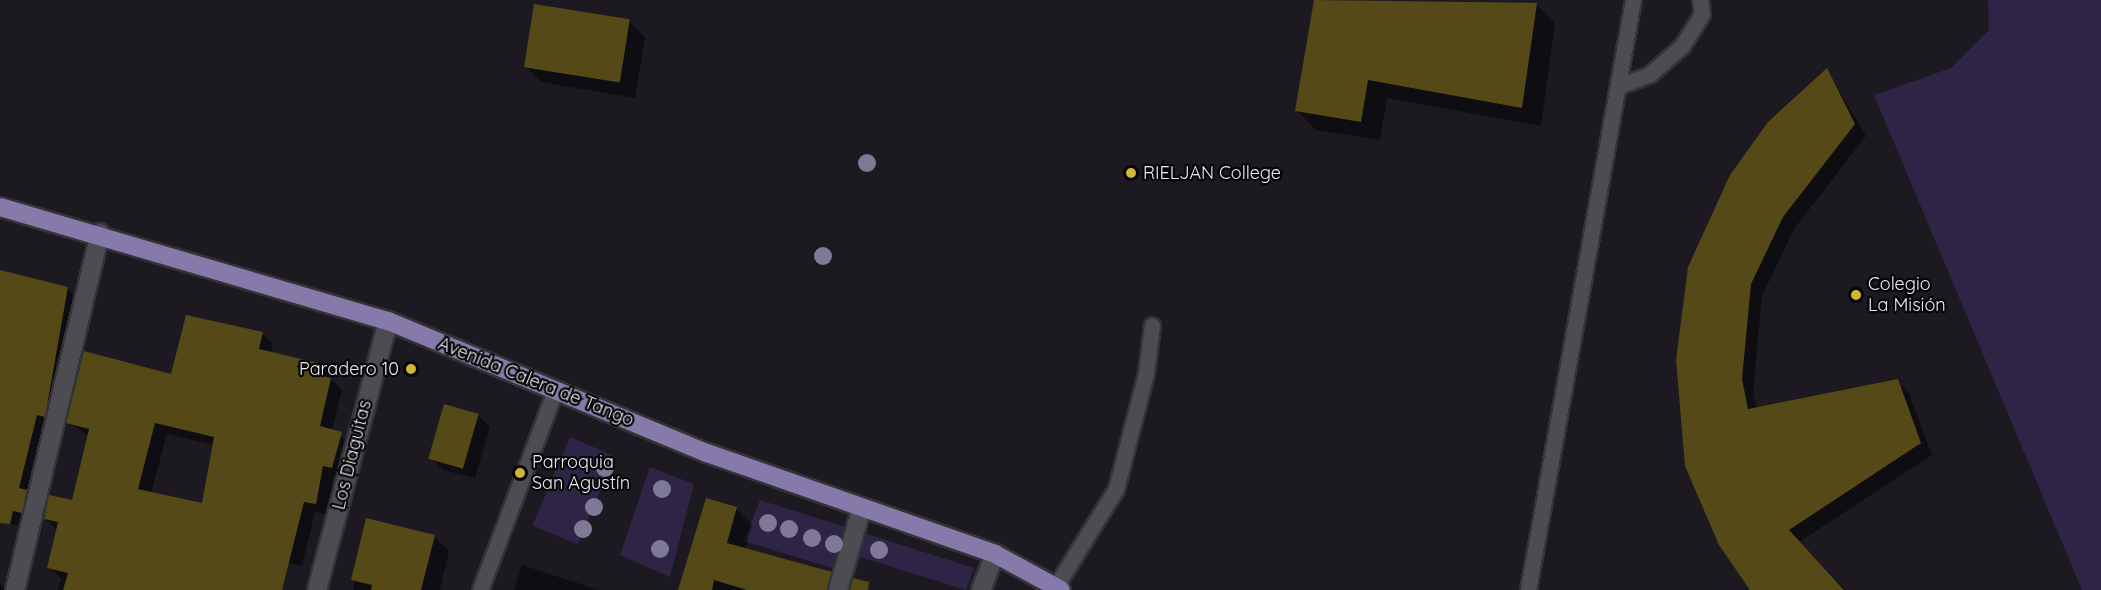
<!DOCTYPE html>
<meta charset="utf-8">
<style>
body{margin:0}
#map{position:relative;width:2101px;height:590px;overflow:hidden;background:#1c1a20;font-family:Quicksand,sans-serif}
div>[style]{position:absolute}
.green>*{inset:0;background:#2d2446;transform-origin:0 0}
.shadow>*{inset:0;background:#0007}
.building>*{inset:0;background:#544917;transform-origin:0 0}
.roads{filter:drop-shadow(2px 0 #343438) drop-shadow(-2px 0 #343438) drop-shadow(0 2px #343438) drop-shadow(0 -2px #343438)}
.lane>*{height:15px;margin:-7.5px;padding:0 7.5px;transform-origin:7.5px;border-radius:7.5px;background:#4d4c53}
.street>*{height:18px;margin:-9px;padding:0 9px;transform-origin:9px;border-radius:9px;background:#4d4c53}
.primary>*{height:18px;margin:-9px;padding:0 9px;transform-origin:9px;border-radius:9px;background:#857aa9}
.trees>*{width:18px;height:18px;margin:-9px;border-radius:50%;background:#7f7997}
.dots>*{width:16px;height:16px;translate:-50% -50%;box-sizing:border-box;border:3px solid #060608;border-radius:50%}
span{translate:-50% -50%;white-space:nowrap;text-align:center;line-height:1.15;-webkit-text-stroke:4.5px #060608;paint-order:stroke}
.poi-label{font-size:18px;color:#edecf0}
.left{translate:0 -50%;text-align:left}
.right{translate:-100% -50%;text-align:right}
.street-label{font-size:18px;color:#edecf0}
</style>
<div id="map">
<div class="green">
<div style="clip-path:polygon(1988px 0,2101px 0,2101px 590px,2082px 590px,1874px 95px,1951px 68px,1989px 30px)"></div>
<div style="left:570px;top:437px;width:49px;height:96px;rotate:23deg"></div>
<div style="clip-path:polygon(650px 467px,694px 484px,670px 577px,620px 555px)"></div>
<div style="clip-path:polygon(760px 500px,974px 568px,966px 590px,860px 557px,855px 575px,744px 541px)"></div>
</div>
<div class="shadow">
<div style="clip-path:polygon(1316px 0,1536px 4px,1555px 23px,1541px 126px,1387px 98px,1380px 140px,1316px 130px,1297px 110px)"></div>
<div style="clip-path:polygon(629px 21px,645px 38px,635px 98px,541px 82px,525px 66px)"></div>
<div style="clip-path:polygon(1827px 70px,1866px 136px,1794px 229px,1762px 296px,1753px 392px,1757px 409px,1897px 381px,1909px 393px,1932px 455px,1799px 542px,1846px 590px,1751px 590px,1677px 360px)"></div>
<div style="clip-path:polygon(evenodd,0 272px,67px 288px,86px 307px,74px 359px,81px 367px,172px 376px,262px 333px,273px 344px,271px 353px,317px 365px,342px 390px,332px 431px,353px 445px,343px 479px,334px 476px,327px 515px,315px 512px,302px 566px,288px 563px,281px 590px,58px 590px,61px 579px,49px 567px,57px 530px,44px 517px,41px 531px,0 521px,0 272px,67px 421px,89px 436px,73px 502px,47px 512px,38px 503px,56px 433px,64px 435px,67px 421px,0 272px,167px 434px,214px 445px,203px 504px,151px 493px,167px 434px)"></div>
<div style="clip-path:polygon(478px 415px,490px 427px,475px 478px,443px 470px,431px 458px)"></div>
<div style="clip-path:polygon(736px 509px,752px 525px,745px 550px,823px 571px,838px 590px,680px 590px)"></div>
<div style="clip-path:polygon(367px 520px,434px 536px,449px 551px,440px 590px,353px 590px)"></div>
<div style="clip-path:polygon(522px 565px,599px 590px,514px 590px)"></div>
<div style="clip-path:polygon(0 584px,6px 590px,0 590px)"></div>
</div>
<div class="building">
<div style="clip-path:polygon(1314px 0,1537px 3px,1522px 108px,1368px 80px,1361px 122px,1295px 111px)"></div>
<div style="left:534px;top:4px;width:97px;height:64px;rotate:9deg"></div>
<div style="clip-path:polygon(1827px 68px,1855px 124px,1783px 217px,1751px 284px,1742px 379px,1748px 409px,1898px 379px,1921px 443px,1789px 530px,1844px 590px,1750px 590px,1719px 545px,1685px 466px,1676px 360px,1688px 267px,1730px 175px,1768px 122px)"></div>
<div style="clip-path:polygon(0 270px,68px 287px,45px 417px,37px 415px,19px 488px,27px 490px,22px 513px,13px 511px,10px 524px,0 523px)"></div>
<div style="clip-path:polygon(evenodd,186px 315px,263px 332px,259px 349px,318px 363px,315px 374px,331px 378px,320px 426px,342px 432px,332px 468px,323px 466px,316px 504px,304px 502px,282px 590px,63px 590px,68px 573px,47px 568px,58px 522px,44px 519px,49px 495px,72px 500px,89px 429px,66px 423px,84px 351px,171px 374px,186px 315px,155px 423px,214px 437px,202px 503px,138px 489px,155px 423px)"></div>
<div style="left:444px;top:404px;width:36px;height:57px;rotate:16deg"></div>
<div style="clip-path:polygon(706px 498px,737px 507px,727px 543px,832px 572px,827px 590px,747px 590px,714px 580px,712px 590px,678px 590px)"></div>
<div style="clip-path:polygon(366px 518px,435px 535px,421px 590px,371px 590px,372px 585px,351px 580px)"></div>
<div style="clip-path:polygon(853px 578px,869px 582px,868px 590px,850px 590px)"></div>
</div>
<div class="roads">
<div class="lane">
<div style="left:1619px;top:86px;width:33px;rotate:-21deg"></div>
<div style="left:1650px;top:74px;width:43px;rotate:-41.2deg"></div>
<div style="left:1682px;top:46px;width:38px;rotate:-58deg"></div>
<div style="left:1702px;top:14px;width:14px;rotate:-98deg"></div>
<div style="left:1056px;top:586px;width:114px;rotate:-58.3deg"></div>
<div style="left:1116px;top:489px;width:120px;rotate:-75.5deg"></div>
<div style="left:1146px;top:373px;width:48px;rotate:-82.9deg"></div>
<div style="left:480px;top:590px;width:214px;rotate:-69.4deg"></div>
<div style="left:1528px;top:590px;width:599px;rotate:-79.91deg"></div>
</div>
<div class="street">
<div style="left:15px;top:590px;width:367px;rotate:-76.6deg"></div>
<div style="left:317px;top:590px;width:278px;rotate:-75.2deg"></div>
<div style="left:838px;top:590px;width:86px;rotate:-73.9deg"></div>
<div style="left:981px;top:590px;width:39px;rotate:-69deg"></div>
</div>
<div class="primary">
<div style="left:0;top:207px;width:404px;rotate:16.4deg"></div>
<div style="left:388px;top:321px;width:345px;rotate:22.5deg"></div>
<div style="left:707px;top:453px;width:305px;rotate:19.3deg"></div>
<div style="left:995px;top:554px;width:75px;rotate:28.6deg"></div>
</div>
</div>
<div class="trees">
<div style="left:867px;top:163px"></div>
<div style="left:823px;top:256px"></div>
<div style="left:605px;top:468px"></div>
<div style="left:662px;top:489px"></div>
<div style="left:594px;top:507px"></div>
<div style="left:768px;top:523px"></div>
<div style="left:583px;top:529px"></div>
<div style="left:789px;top:529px"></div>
<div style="left:812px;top:538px"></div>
<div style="left:834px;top:544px"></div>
<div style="left:660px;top:549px"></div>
<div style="left:879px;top:550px"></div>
</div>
<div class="dots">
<div style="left:1131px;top:173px;background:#d1b736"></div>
<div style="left:1856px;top:295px;background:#d1b736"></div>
<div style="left:411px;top:369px;background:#d1b736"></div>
<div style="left:520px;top:473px;background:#d1b736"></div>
</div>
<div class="poi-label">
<span class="left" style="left:1143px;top:173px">RIELJAN College</span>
<span class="left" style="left:1868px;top:295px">Colegio<br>La Misión</span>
<span class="right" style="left:399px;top:369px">Paradero 10</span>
<span class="left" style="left:532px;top:473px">Parroquia<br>San Agustín</span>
</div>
<div class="street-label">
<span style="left:536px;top:382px;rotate:22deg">Avenida Calera de Tango</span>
<span style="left:352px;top:455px;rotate:-76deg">Los Diaguitas</span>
</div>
</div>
